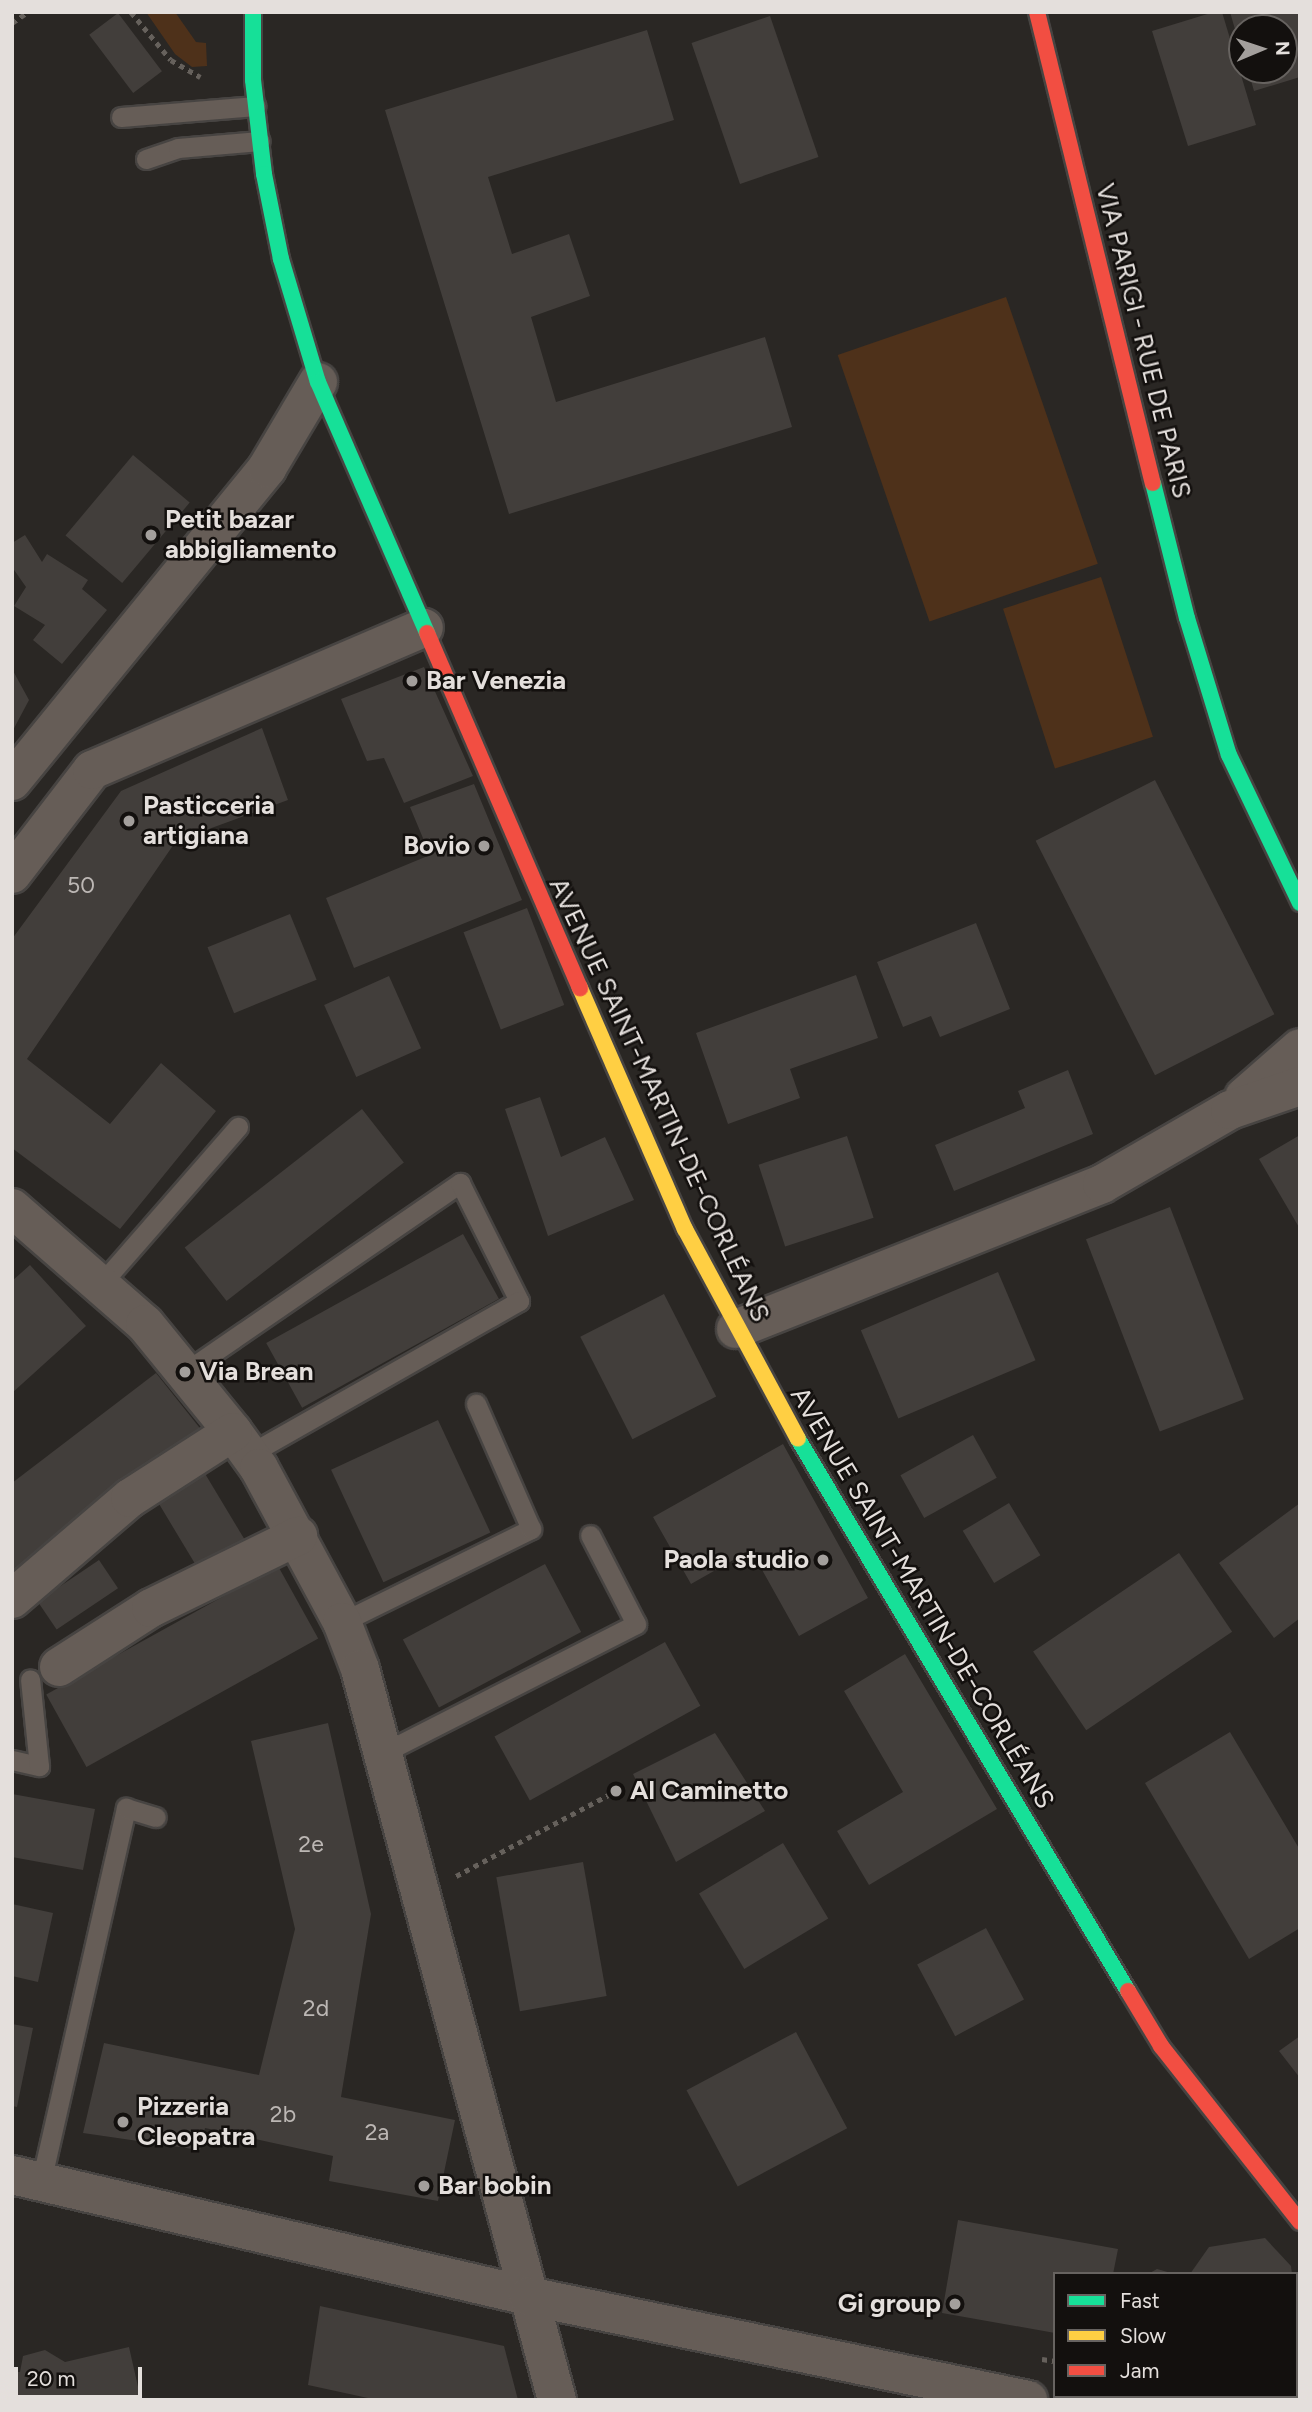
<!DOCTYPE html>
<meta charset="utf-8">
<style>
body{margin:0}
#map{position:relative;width:1312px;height:2412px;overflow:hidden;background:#2a2724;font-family:Figtree,sans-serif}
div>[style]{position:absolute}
.green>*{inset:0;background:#4e311a;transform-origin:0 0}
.building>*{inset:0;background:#423e3b;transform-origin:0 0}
.path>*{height:4.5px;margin-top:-2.25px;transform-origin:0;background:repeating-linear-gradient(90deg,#66615c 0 5px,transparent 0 10px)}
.roads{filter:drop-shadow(2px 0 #474442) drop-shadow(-2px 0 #474442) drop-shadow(0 2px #474442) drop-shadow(0 -2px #474442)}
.lane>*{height:19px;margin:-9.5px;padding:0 9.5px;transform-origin:9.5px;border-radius:9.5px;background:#665d57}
.street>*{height:38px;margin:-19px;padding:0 19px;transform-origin:19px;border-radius:19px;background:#665d57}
.fast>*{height:16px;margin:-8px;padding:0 8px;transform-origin:8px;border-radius:8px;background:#16e098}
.slow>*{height:16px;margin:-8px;padding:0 8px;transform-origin:8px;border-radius:8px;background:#ffcf43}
.jam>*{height:16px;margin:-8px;padding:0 8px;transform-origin:8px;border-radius:8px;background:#f24e42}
.dots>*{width:19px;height:19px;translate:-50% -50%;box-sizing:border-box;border:4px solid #13100e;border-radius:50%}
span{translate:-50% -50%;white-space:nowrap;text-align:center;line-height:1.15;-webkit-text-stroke:5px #13100e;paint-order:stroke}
.number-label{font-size:23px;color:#bcb7b4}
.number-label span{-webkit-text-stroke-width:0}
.street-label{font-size:26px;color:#e4dfdc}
.poi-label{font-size:26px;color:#e4dfdc;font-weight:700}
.left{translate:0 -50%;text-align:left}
.right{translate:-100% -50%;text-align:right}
.frame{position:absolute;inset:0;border:14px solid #e4dfdc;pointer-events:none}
.legend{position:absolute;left:1053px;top:2272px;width:245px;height:126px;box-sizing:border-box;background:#13100e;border:2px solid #676360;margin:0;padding:9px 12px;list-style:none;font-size:21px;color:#e4dfdc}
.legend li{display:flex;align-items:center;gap:14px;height:35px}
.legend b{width:35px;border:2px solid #676360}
.north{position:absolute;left:1228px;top:14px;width:70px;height:70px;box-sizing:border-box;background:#13100e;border:2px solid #676360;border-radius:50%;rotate:88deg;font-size:19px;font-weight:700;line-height:28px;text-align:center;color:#e4dfdc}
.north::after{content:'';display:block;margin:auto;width:24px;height:32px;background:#a39f9c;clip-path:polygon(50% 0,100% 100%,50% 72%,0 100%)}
.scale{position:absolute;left:14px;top:2367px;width:128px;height:32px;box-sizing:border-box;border:4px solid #e4dfdc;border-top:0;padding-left:9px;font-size:21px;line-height:24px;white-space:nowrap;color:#e4dfdc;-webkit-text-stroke:5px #13100e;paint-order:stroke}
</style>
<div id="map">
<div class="green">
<div style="clip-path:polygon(146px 12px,175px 12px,196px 42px,206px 43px,207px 66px,192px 67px,175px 54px)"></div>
<div style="left:1006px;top:297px;width:282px;height:178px;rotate:71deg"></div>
<div style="left:1101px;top:577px;width:168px;height:103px;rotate:72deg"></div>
</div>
<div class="building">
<div style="clip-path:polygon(1214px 12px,1222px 12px,1256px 125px,1188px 146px,1152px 31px)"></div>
<div style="clip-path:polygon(1230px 12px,1300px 12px,1300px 77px,1254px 91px,1248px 70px,1284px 70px,1284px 28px,1242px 28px,1241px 50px)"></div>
<div style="left:118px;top:13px;width:73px;height:36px;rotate:53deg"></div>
<div style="left:770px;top:16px;width:149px;height:83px;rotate:71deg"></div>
<div style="clip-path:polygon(647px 30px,674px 120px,488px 177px,512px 254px,569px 234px,590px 296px,531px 317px,556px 402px,765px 337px,792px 427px,509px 514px,385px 110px)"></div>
<div style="left:133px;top:455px;width:74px;height:105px;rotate:40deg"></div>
<div style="clip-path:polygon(25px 535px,42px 562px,47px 554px,88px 580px,82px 589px,107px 610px,62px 664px,33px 640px,45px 625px,14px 606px,26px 587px,12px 567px,12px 543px)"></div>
<div style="clip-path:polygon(424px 667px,473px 776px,404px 803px,384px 758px,367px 761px,341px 699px)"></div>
<div style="clip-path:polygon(12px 669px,29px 700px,12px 732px)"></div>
<div style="clip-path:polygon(262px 728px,288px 800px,176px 841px,27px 1059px,110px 1124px,161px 1063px,216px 1111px,120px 1229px,12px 1148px,12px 939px,121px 791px)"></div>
<div style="left:1155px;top:780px;width:263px;height:134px;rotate:63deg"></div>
<div style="clip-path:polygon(474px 784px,522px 900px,354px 968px,326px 898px,430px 855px,410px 807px)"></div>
<div style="left:527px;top:908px;width:104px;height:68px;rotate:69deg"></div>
<div style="left:290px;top:914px;width:71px;height:89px;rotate:68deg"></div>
<div style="clip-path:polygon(976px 923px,1010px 1009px,940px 1037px,931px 1016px,903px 1027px,877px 962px)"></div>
<div style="clip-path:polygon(856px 975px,878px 1038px,790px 1069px,800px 1098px,728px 1124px,696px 1033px)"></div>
<div style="left:389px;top:976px;width:79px;height:71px;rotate:66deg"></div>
<div style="clip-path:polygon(1068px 1070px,1093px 1134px,954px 1191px,935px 1145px,1025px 1108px,1018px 1091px)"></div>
<div style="clip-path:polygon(540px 1097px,561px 1157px,605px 1137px,634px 1200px,548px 1236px,505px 1109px)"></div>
<div style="left:362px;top:1109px;width:68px;height:225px;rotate:52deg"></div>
<div style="clip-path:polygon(1300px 1135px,1300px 1229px,1259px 1159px)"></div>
<div style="left:847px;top:1136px;width:86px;height:93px;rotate:72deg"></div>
<div style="left:1170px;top:1207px;width:206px;height:90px;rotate:69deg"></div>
<div style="left:463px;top:1234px;width:74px;height:225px;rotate:61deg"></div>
<div style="clip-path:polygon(30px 1265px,86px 1326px,12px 1393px,12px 1281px)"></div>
<div style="left:998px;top:1272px;width:96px;height:149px;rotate:67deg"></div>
<div style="left:664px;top:1294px;width:115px;height:94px;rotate:63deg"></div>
<div style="clip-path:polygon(156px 1373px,203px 1432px,12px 1579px,12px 1483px)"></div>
<div style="left:438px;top:1420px;width:124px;height:118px;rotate:65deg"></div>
<div style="left:973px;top:1435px;width:49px;height:83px;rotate:61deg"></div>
<div style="clip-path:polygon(783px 1444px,868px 1598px,799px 1636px,751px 1550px,691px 1584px,653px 1517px)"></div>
<div style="left:198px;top:1462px;width:96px;height:55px;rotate:59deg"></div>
<div style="left:1009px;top:1503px;width:61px;height:54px;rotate:59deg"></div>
<div style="clip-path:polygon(1300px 1503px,1300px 1618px,1274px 1638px,1219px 1563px)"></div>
<div style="left:1179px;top:1553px;width:95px;height:176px;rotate:56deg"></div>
<div style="left:99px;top:1560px;width:34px;height:74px;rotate:56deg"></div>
<div style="left:545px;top:1564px;width:77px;height:161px;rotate:62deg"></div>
<div style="left:278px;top:1566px;width:83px;height:265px;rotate:61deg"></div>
<div style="left:665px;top:1642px;width:73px;height:195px;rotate:61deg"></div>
<div style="clip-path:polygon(905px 1654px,997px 1809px,869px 1885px,837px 1831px,903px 1792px,844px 1691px)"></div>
<div style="clip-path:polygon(328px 1723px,371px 1914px,341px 2097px,455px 2120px,438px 2201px,329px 2181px,333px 2156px,205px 2128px,200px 2150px,83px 2133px,104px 2043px,259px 2075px,295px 1929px,251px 1741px)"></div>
<div style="clip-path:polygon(1230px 1732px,1300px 1850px,1300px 1928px,1249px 1959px,1145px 1783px)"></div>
<div style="clip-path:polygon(715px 1733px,765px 1811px,676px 1862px,633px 1774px)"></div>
<div style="clip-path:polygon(12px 1794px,95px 1809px,83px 1870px,12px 1857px)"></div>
<div style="left:783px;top:1843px;width:88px;height:98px;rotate:59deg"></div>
<div style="left:583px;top:1862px;width:136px;height:88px;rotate:80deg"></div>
<div style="clip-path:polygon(12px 1904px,53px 1913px,38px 1982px,12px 1976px)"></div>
<div style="left:986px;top:1928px;width:81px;height:78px;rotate:62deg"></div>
<div style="clip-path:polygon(12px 2024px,33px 2028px,17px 2107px,12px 2106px)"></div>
<div style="left:796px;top:2032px;width:109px;height:124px;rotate:62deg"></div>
<div style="clip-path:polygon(1300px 2036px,1300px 2078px,1279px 2051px)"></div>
<div style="clip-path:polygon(958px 2220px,1118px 2249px,1113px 2274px,1055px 2274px,1055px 2333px,942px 2313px)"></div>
<div style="clip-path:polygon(1265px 2238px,1291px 2266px,1292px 2274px,1190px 2274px,1209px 2247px)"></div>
<div style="clip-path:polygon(1157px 2269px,1171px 2273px,1171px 2274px,1148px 2274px)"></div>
<div style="clip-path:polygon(320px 2306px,504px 2346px,518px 2400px,377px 2400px,308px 2385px)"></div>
<div style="clip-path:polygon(129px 2347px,141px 2400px,12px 2400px,12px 2372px,20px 2372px,23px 2356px,45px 2350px,65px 2362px)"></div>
</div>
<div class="path">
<div style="left:131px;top:12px;width:62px;rotate:50.2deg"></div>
<div style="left:171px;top:60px;width:34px;rotate:30deg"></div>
<div style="left:12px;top:23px;width:19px;rotate:-35deg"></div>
<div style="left:456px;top:1876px;width:181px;rotate:-28deg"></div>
<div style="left:1042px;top:2359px;width:13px;rotate:9deg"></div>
<div style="left:1257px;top:2396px;width:26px;rotate:9deg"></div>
</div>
<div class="roads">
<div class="lane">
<div style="left:121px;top:117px;width:135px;rotate:-4.7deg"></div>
<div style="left:146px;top:159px;width:34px;rotate:-19deg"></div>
<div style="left:178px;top:148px;width:82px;rotate:-4.9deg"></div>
<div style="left:100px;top:1285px;width:210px;rotate:-48.9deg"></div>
<div style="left:185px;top:1372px;width:334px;rotate:-34.5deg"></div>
<div style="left:460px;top:1183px;width:132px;rotate:63.4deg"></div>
<div style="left:519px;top:1301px;width:309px;rotate:150.4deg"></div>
<div style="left:342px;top:1622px;width:211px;rotate:-26.2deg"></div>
<div style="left:531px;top:1529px;width:137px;rotate:-113.7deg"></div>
<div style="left:383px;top:1753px;width:284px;rotate:-27deg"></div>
<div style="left:636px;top:1624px;width:100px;rotate:-117.3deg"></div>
<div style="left:12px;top:1760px;width:28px;rotate:13deg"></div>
<div style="left:39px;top:1766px;width:87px;rotate:-95.9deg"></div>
<div style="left:41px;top:2182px;width:384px;rotate:-77.2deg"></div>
<div style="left:126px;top:1808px;width:31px;rotate:17deg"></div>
</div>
<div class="street">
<div style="left:12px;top:781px;width:404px;rotate:-50.8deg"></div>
<div style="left:267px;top:468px;width:100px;rotate:-59.3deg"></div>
<div style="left:12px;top:874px;width:131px;rotate:-52.4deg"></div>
<div style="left:92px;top:770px;width:361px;rotate:-23.2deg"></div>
<div style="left:1244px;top:1097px;width:74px;rotate:-41.2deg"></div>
<div style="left:12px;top:1208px;width:176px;rotate:41.1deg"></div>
<div style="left:145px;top:1324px;width:139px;rotate:50.8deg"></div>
<div style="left:233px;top:1432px;width:44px;rotate:54.2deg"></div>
<div style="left:259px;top:1468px;width:175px;rotate:61.7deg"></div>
<div style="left:342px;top:1622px;width:50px;rotate:69deg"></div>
<div style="left:360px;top:1669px;width:757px;rotate:74.92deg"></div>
<div style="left:736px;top:1329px;width:394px;rotate:-21.6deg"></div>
<div style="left:1102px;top:1184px;width:148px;rotate:-30deg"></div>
<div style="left:1230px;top:1110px;width:74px;rotate:-18.9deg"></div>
<div style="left:12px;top:1599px;width:155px;rotate:-40.6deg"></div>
<div style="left:130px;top:1498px;width:122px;rotate:-32.7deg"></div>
<div style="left:59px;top:1667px;width:109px;rotate:-32.7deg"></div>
<div style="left:151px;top:1608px;width:164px;rotate:-26.1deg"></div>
<div style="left:12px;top:2175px;width:530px;rotate:13.2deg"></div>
<div style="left:528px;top:2296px;width:511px;rotate:11.75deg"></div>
</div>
<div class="fast">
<div style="left:253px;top:12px;width:68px;rotate:90deg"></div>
<div style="left:253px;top:80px;width:95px;rotate:83.3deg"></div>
<div style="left:264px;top:174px;width:87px;rotate:78.7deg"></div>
<div style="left:281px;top:259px;width:128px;rotate:73.3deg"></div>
<div style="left:318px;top:382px;width:274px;rotate:66.5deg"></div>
<div style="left:1153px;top:483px;width:139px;rotate:75.9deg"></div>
<div style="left:1187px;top:618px;width:143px;rotate:73deg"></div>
<div style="left:1229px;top:755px;width:164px;rotate:64.4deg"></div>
<div style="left:798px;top:1439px;width:643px;rotate:59.13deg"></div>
</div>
<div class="slow">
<div style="left:580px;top:988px;width:263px;rotate:66.5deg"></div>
<div style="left:685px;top:1229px;width:238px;rotate:61.7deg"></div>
</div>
<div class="jam">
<div style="left:1037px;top:12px;width:485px;rotate:76.2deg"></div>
<div style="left:427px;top:633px;width:387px;rotate:66.7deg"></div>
<div style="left:1128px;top:1991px;width:64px;rotate:59deg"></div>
<div style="left:1161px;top:2046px;width:224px;rotate:51.7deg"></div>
</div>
</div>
<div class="dots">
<div style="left:151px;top:535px;background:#a39f9c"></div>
<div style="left:412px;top:681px;background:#a39f9c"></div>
<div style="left:129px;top:821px;background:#a39f9c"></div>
<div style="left:484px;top:846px;background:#a39f9c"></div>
<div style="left:185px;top:1372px;background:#a39f9c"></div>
<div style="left:823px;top:1560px;background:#a39f9c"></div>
<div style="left:616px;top:1791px;background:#a39f9c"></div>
<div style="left:123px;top:2122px;background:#a39f9c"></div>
<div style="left:424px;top:2186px;background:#a39f9c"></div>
<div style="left:955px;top:2304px;background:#a39f9c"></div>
</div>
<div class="number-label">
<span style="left:81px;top:885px">50</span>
<span style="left:311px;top:1844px">2e</span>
<span style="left:316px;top:2008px">2d</span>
<span style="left:283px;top:2114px">2b</span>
<span style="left:377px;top:2132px">2a</span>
</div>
<div class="street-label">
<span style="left:1143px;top:341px;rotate:76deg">VIA PARIGI - RUE DE PARIS</span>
<span style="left:659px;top:1100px;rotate:65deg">AVENUE SAINT-MARTIN-DE-CORLÉANS</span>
<span style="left:922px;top:1598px;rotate:59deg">AVENUE SAINT-MARTIN-DE-CORLÉANS</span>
</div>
<div class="poi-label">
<span class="left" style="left:165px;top:535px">Petit bazar<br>abbigliamento</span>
<span class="left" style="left:426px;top:681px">Bar Venezia</span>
<span class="left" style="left:143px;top:821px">Pasticceria<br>artigiana</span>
<span class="right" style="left:470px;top:846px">Bovio</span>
<span class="left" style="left:199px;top:1372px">Via Brean</span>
<span class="right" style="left:809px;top:1560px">Paola studio</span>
<span class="left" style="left:630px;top:1791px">Al Caminetto</span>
<span class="left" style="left:137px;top:2122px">Pizzeria<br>Cleopatra</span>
<span class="left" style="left:438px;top:2186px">Bar bobin</span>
<span class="right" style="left:941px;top:2304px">Gi group</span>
</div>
<div class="frame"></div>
<ul class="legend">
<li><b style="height:9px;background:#16e098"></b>Fast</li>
<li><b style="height:9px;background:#ffcf43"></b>Slow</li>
<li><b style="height:9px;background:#f24e42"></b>Jam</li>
</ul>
<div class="north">N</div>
<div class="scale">20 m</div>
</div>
